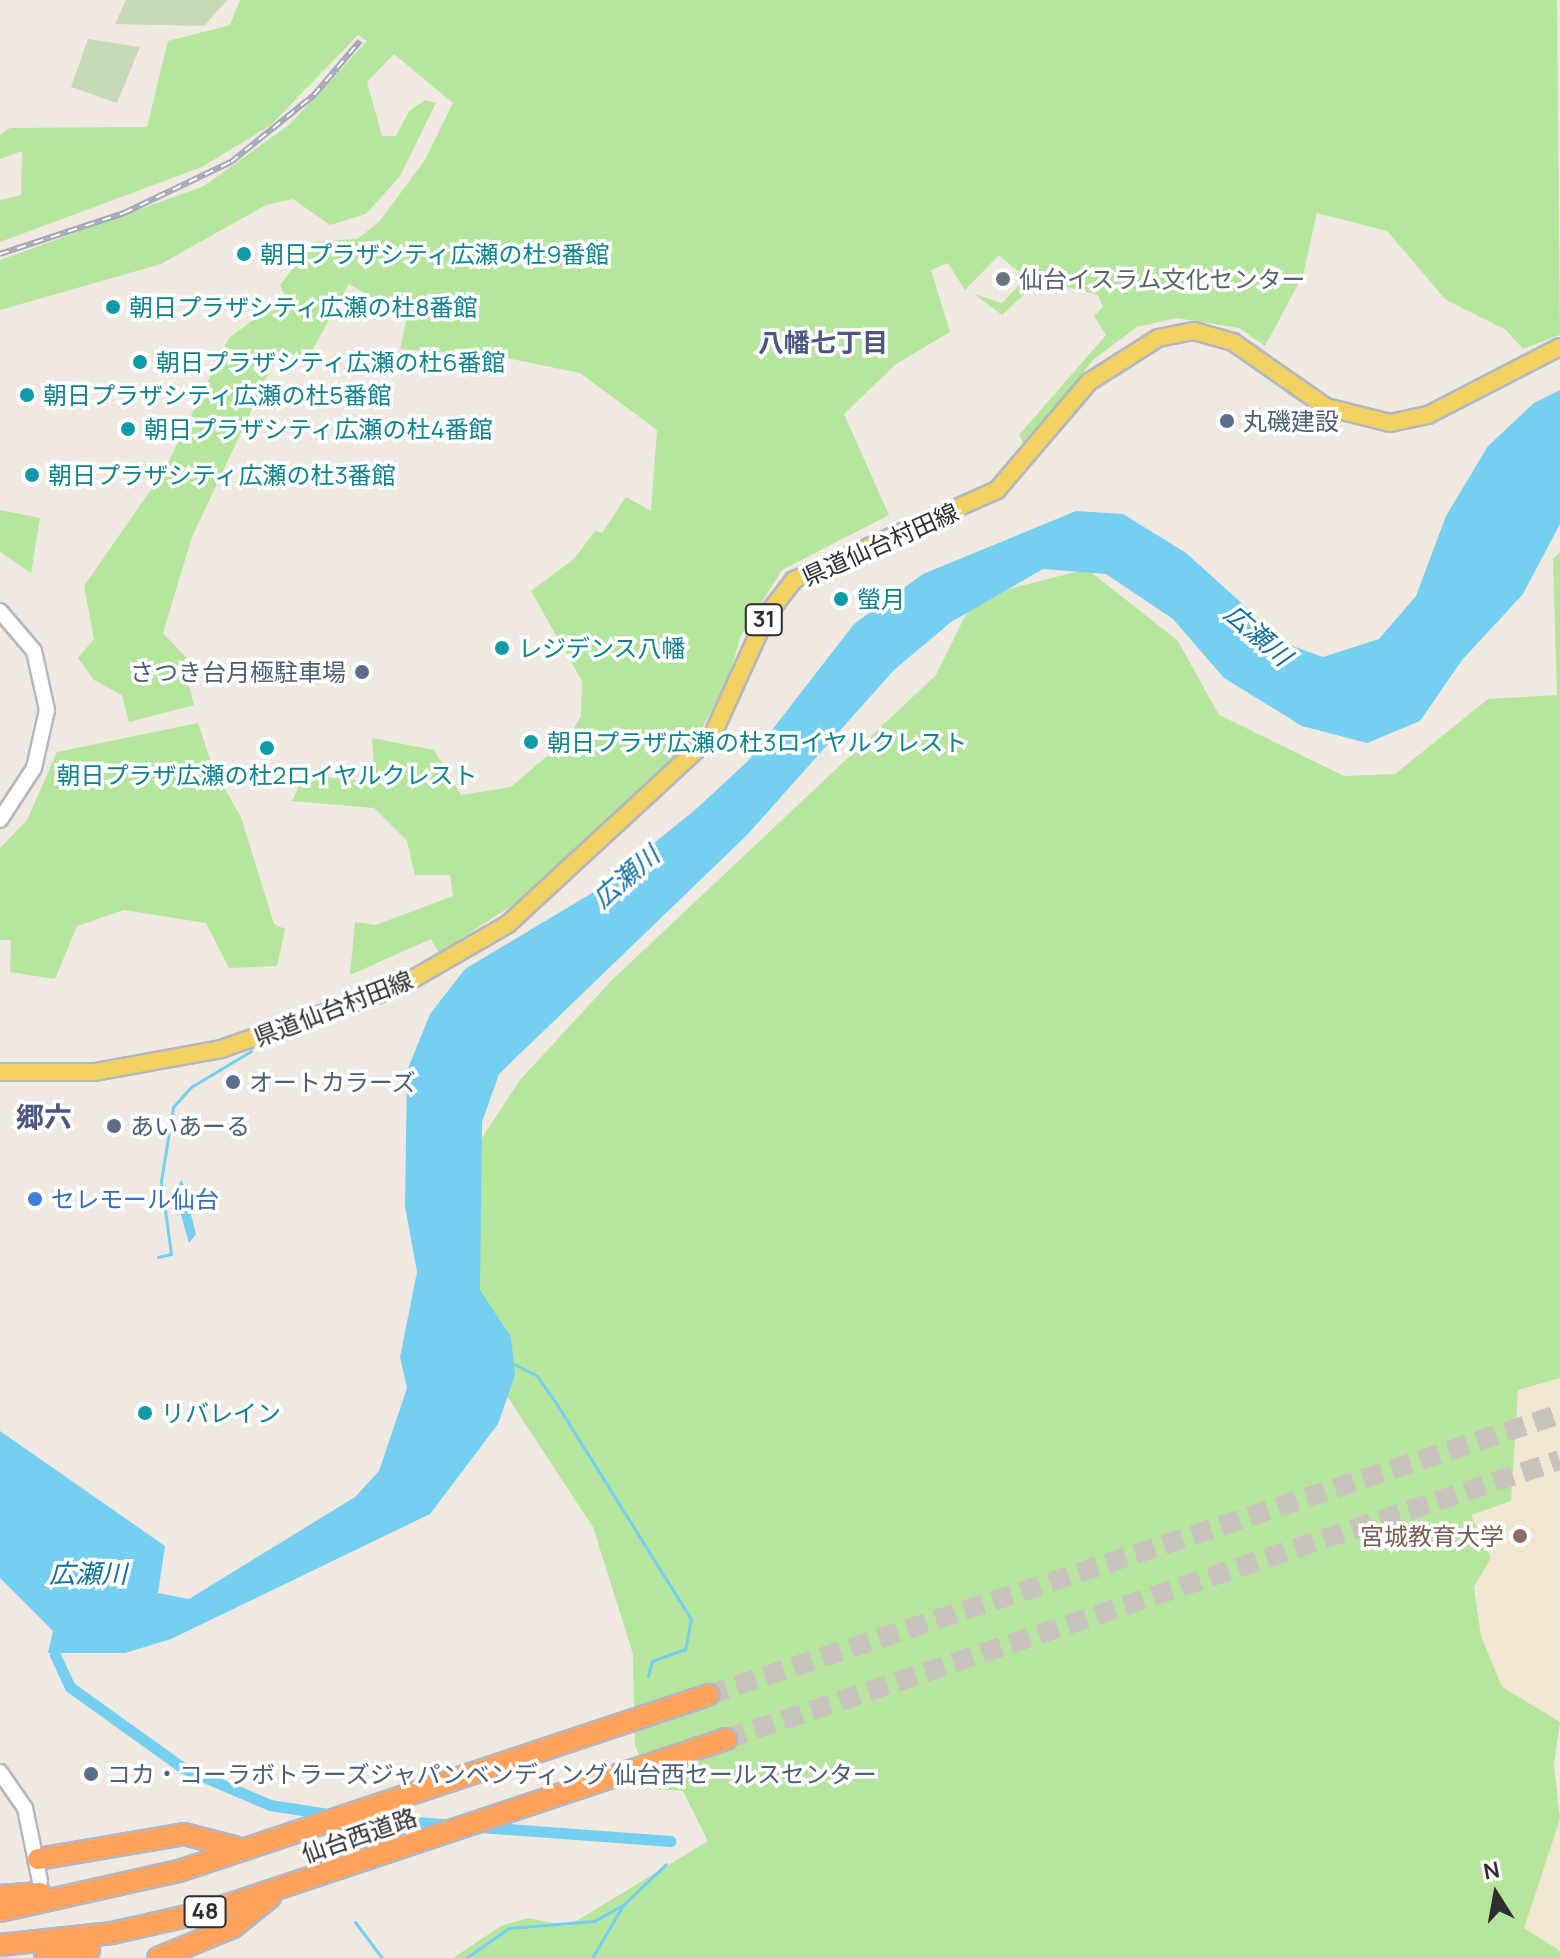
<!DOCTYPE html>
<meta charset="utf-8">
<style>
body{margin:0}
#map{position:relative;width:1560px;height:1958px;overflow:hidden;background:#efe9e1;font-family:Manrope,"Noto Sans JP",sans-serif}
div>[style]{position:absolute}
.education>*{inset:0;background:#f0e6d1}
.green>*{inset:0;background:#b6e59e}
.cemetery>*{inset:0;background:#c8d9b8}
.water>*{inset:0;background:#75cff0}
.stream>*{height:3px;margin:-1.5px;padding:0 1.5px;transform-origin:1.5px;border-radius:1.5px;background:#75cff0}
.canal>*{height:11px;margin:-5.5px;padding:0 5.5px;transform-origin:5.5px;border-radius:5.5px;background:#75cff0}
.highway-tunnel>*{height:20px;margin-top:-10px;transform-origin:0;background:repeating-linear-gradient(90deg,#c8c4bd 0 20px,transparent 0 30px)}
.roads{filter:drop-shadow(2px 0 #b4b7c1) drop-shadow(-2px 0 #b4b7c1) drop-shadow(0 2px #b4b7c1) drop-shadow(0 -2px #b4b7c1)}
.minor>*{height:14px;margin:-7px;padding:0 7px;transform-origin:7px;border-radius:7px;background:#fff}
.major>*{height:16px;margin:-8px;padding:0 8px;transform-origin:8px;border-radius:8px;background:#f2d163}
.highway>*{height:20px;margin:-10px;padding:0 10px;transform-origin:10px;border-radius:10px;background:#ffa35c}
.rail>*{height:6px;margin-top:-3px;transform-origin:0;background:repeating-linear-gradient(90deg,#fff 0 9px,#a3a6b8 0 18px);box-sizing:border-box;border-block:2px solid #a3a6b8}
.dots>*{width:22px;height:22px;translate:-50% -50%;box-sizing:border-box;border:4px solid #fff;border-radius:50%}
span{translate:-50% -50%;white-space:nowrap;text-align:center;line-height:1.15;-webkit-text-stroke:7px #fff;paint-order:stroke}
.shield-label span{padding:2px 6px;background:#fff;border:2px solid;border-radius:6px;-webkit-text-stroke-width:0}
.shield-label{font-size:22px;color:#2e2e2e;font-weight:700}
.culture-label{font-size:24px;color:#0d838f}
.left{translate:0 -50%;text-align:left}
.worship-label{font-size:24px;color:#5b616d}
.service-label{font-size:24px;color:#4e5e75}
.right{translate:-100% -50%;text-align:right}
.street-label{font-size:24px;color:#2e2e2e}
.shop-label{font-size:24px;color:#366cbe}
.education-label{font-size:24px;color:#785e54}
.neighbourhood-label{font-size:26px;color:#4d5680;font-weight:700}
.water-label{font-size:26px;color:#0d6fa3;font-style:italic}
.quarter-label{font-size:28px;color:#4d5680;font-weight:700}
.north{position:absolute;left:1456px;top:1854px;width:80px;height:80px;-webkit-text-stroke:6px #fff;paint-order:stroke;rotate:349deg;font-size:22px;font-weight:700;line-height:32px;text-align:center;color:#2e2e2e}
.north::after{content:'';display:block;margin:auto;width:28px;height:36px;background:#2e2e2e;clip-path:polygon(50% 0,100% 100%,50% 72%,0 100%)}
</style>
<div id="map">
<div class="education">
<div style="clip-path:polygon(1560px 1378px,1560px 1722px,1502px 1687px,1481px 1636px,1471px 1514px,1511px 1501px,1518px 1390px)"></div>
<div style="clip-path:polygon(1560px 1819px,1560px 1951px,1524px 1928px)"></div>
</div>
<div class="green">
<div style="clip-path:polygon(240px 0,1557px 0,1560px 335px,1523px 349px,1506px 330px,1446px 300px,1387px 231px,1317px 213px,1303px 275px,1265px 346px,1239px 328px,1176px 318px,1137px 327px,1094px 359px,1025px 445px,1019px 435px,1106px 335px,1094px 316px,1103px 307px,1098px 295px,1040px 280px,1002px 315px,974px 294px,1002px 303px,1026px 278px,999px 255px,965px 290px,948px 263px,931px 270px,950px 332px,896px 364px,844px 414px,889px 515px,782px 570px,740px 637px,730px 675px,697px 738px,522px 899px,439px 953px,431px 939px,350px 975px,355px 922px,376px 925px,453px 896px,450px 875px,415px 875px,407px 841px,374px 808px,292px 801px,304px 775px,375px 782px,372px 738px,434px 750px,461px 795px,511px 787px,569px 737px,581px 716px,582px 681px,531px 591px,574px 559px,595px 531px,602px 533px,626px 497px,651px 511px,657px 430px,580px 373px,492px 355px,400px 349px,407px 317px,349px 284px,304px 365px,274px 362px,192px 537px,163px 633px,195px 667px,186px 675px,194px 705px,129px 722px,122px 695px,94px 680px,78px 658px,94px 639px,84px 586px,164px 471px,229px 338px,285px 296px,280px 285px,314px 242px,357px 239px,379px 222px,425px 160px,453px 103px,394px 54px,367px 82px,382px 136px,396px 136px,409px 111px,425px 100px,436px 103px,400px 176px,366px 214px,330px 225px,293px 199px,266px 205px,161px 264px,0 310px,0 260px,204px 186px,289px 125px,367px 41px,358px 35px,271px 125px,202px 167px,0 242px,0 200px,21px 195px,22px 151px,0 159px,0 135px,10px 128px,147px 127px,168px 41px,230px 25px)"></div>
<div style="clip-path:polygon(0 510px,40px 518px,31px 573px,0 552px)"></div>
<div style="clip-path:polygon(1560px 552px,1560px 1378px,1518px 1390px,1511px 1501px,1471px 1515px,1491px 1558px,1474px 1587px,1481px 1636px,1502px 1687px,1560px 1722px,1554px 1765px,1560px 1819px,1524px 1928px,1560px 1951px,1560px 1958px,453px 1958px,501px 1926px,528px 1918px,568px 1926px,708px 1841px,683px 1791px,654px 1789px,635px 1745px,633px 1654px,593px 1527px,489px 1369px,461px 1296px,471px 1155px,520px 1080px,613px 979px,936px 675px,974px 598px,1087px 569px,1178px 641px,1219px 715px,1344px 776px,1395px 774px,1488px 699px,1557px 695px,1553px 559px)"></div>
<div style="clip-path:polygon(198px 723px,213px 768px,241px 817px,274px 924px,285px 929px,277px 966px,229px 968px,206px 923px,124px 910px,77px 926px,55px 979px,10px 972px,11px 940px,0 940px,0 848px,27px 820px,57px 752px)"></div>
</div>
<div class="cemetery">
<div style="clip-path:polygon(126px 0,227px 0,204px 26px,115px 24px)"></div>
<div style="clip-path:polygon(88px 39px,140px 47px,117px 103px,71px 87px)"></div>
</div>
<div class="water">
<div style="clip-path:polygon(1560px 390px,1560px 524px,1523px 594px,1462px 660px,1420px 721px,1367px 743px,1302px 726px,1224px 678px,1173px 619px,1106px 574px,1043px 569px,951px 622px,894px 670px,747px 835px,499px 1074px,482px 1122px,480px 1290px,511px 1337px,515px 1375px,498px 1424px,430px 1514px,171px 1639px,125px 1653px,48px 1653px,53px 1631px,0 1578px,0 1431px,165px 1546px,158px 1593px,189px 1599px,355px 1497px,379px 1471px,407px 1388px,400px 1357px,417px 1272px,405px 1206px,407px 1071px,430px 1014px,465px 969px,592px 893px,695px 810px,748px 761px,854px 624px,923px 574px,1076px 511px,1123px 514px,1186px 553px,1287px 644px,1323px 657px,1379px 639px,1416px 596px,1446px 516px,1488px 446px,1534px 403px)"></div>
<div style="clip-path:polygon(182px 1180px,196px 1234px,189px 1243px,174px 1190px)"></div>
</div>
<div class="stream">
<div style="left:158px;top:1257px;width:13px;rotate:-13deg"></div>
<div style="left:171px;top:1254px;width:74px;rotate:-97.8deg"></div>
<div style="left:161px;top:1181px;width:75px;rotate:-80.8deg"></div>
<div style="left:173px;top:1107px;width:27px;rotate:-48deg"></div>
<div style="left:191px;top:1087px;width:70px;rotate:-31deg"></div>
<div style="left:512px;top:1363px;width:28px;rotate:27deg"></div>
<div style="left:537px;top:1376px;width:33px;rotate:55deg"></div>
<div style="left:556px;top:1403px;width:255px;rotate:58deg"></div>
<div style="left:691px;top:1619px;width:31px;rotate:101deg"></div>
<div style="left:685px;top:1649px;width:35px;rotate:160deg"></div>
<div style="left:652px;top:1661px;width:16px;rotate:105deg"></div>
<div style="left:355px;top:1922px;width:45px;rotate:53.1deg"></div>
<div style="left:466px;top:1958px;width:52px;rotate:-34.9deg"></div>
<div style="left:509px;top:1928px;width:85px;rotate:-4.7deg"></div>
<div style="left:594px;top:1921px;width:33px;rotate:-29deg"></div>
<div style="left:592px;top:1958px;width:61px;rotate:-59.7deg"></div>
<div style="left:623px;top:1905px;width:59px;rotate:-43.6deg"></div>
</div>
<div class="canal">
<div style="left:55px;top:1655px;width:35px;rotate:65deg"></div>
<div style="left:70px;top:1687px;width:139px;rotate:35.6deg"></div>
<div style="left:183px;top:1768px;width:95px;rotate:23deg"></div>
<div style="left:270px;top:1805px;width:65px;rotate:8.9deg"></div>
<div style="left:355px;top:1817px;width:99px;rotate:4.6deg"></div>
<div style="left:479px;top:1827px;width:192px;rotate:4.2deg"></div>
</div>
<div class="highway-tunnel">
<div style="left:708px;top:1695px;width:897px;rotate:-18.25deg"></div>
<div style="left:726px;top:1739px;width:879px;rotate:-18.5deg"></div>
</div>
<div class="roads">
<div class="minor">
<div style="left:0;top:611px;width:52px;rotate:49.6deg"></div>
<div style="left:34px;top:651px;width:60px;rotate:77.6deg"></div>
<div style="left:47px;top:710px;width:59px;rotate:102.6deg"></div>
<div style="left:34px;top:768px;width:62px;rotate:123.2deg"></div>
<div style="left:0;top:1772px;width:44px;rotate:55.2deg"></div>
<div style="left:25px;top:1808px;width:75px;rotate:78.4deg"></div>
</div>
<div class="major">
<div style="left:0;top:1072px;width:95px"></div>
<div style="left:95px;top:1072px;width:128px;rotate:-10.3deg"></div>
<div style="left:221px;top:1049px;width:188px;rotate:-19.2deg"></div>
<div style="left:399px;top:987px;width:126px;rotate:-30deg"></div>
<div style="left:508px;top:924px;width:277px;rotate:-42.7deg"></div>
<div style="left:712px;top:736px;width:133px;rotate:-65.6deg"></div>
<div style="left:767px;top:615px;width:44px;rotate:-52.4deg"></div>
<div style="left:794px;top:580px;width:222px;rotate:-23.9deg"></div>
<div style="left:997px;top:490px;width:142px;rotate:-49.6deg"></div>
<div style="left:1089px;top:382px;width:82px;rotate:-32.5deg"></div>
<div style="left:1158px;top:338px;width:37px;rotate:-11deg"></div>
<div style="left:1194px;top:331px;width:41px;rotate:15.8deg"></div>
<div style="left:1233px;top:342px;width:113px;rotate:35deg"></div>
<div style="left:1326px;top:407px;width:66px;rotate:14deg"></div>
<div style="left:1390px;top:423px;width:39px;rotate:-12deg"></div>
<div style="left:1428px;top:415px;width:148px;rotate:-27.3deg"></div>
</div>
<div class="highway">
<div style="left:38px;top:1859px;width:148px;rotate:-9.7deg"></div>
<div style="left:184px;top:1834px;width:53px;rotate:14.3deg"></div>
<div style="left:0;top:1896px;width:40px;rotate:-4.3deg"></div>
<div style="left:0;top:1911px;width:183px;rotate:-12.6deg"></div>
<div style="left:179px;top:1871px;width:558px;rotate:-18.4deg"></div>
<div style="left:0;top:1945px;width:113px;rotate:-6.1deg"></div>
<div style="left:112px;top:1933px;width:100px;rotate:-12.7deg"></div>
<div style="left:210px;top:1911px;width:544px;rotate:-18.43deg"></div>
<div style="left:45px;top:1958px;width:45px;rotate:-10.3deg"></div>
<div style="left:158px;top:1958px;width:81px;rotate:-22.5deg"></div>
<div style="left:233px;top:1927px;width:48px;rotate:-39deg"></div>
</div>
</div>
<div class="rail">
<div style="left:0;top:254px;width:131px;rotate:-18.3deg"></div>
<div style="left:124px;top:213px;width:119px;rotate:-25.5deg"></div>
<div style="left:231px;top:162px;width:107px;rotate:-38.9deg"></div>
<div style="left:314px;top:95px;width:71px;rotate:-49.6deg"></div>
</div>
<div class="dots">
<div style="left:244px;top:254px;background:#0f9aa8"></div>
<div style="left:1003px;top:279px;background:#6b7280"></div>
<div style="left:113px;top:307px;background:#0f9aa8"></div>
<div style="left:140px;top:362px;background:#0f9aa8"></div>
<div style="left:27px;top:395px;background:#0f9aa8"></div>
<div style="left:1227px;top:421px;background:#5c6f8a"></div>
<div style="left:128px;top:429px;background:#0f9aa8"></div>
<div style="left:32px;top:475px;background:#0f9aa8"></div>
<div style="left:841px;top:599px;background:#0f9aa8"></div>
<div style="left:502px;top:648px;background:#0f9aa8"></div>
<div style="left:362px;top:672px;background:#5c6f8a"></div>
<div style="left:531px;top:742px;background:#0f9aa8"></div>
<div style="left:267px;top:748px;background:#0f9aa8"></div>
<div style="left:233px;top:1082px;background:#5c6f8a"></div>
<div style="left:114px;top:1126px;background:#5c6f8a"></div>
<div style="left:35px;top:1199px;background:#3f7fe0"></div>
<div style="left:145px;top:1413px;background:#0f9aa8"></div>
<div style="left:1520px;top:1536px;background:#8d6e63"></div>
<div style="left:91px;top:1774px;background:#5c6f8a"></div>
</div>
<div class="shield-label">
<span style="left:764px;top:620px">31</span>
<span style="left:205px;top:1912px">48</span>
</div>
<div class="culture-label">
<span class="left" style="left:260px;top:254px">朝日プラザシティ広瀬の杜9番館</span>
<span class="left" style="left:129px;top:307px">朝日プラザシティ広瀬の杜8番館</span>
<span class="left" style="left:156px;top:362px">朝日プラザシティ広瀬の杜6番館</span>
<span class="left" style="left:43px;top:395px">朝日プラザシティ広瀬の杜5番館</span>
<span class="left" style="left:144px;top:429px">朝日プラザシティ広瀬の杜4番館</span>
<span class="left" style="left:48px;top:475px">朝日プラザシティ広瀬の杜3番館</span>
<span class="left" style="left:857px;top:599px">螢月</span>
<span class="left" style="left:518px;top:648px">レジデンス八幡</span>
<span class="left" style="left:547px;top:742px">朝日プラザ広瀬の杜3ロイヤルクレスト</span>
<span style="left:267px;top:775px">朝日プラザ広瀬の杜2ロイヤルクレスト</span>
<span class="left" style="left:161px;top:1413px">リバレイン</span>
</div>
<div class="worship-label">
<span class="left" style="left:1019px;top:279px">仙台イスラム文化センター</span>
</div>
<div class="service-label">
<span class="left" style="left:1243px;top:421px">丸磯建設</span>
<span class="right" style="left:346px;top:672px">さつき台月極駐車場</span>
<span class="left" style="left:249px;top:1082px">オートカラーズ</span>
<span class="left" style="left:130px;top:1126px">あいあーる</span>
<span class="left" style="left:107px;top:1774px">コカ・コーラボトラーズジャパンベンディング 仙台西セールスセンター</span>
</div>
<div class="street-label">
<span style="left:880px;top:544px;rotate:-24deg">県道仙台村田線</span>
<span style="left:333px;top:1008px;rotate:-21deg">県道仙台村田線</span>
<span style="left:359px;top:1835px;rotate:-19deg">仙台西道路</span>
</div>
<div class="shop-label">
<span class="left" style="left:51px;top:1199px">セレモール仙台</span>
</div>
<div class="education-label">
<span class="right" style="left:1504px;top:1536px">宮城教育大学</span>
</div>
<div class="neighbourhood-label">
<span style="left:823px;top:343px">八幡七丁目</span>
</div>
<div class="water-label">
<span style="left:1258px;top:635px;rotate:41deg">広瀬川</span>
<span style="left:626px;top:877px;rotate:-41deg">広瀬川</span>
<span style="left:88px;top:1574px">広瀬川</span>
</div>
<div class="quarter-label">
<span style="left:44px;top:1116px">郷六</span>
</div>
<div class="north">N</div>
</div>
